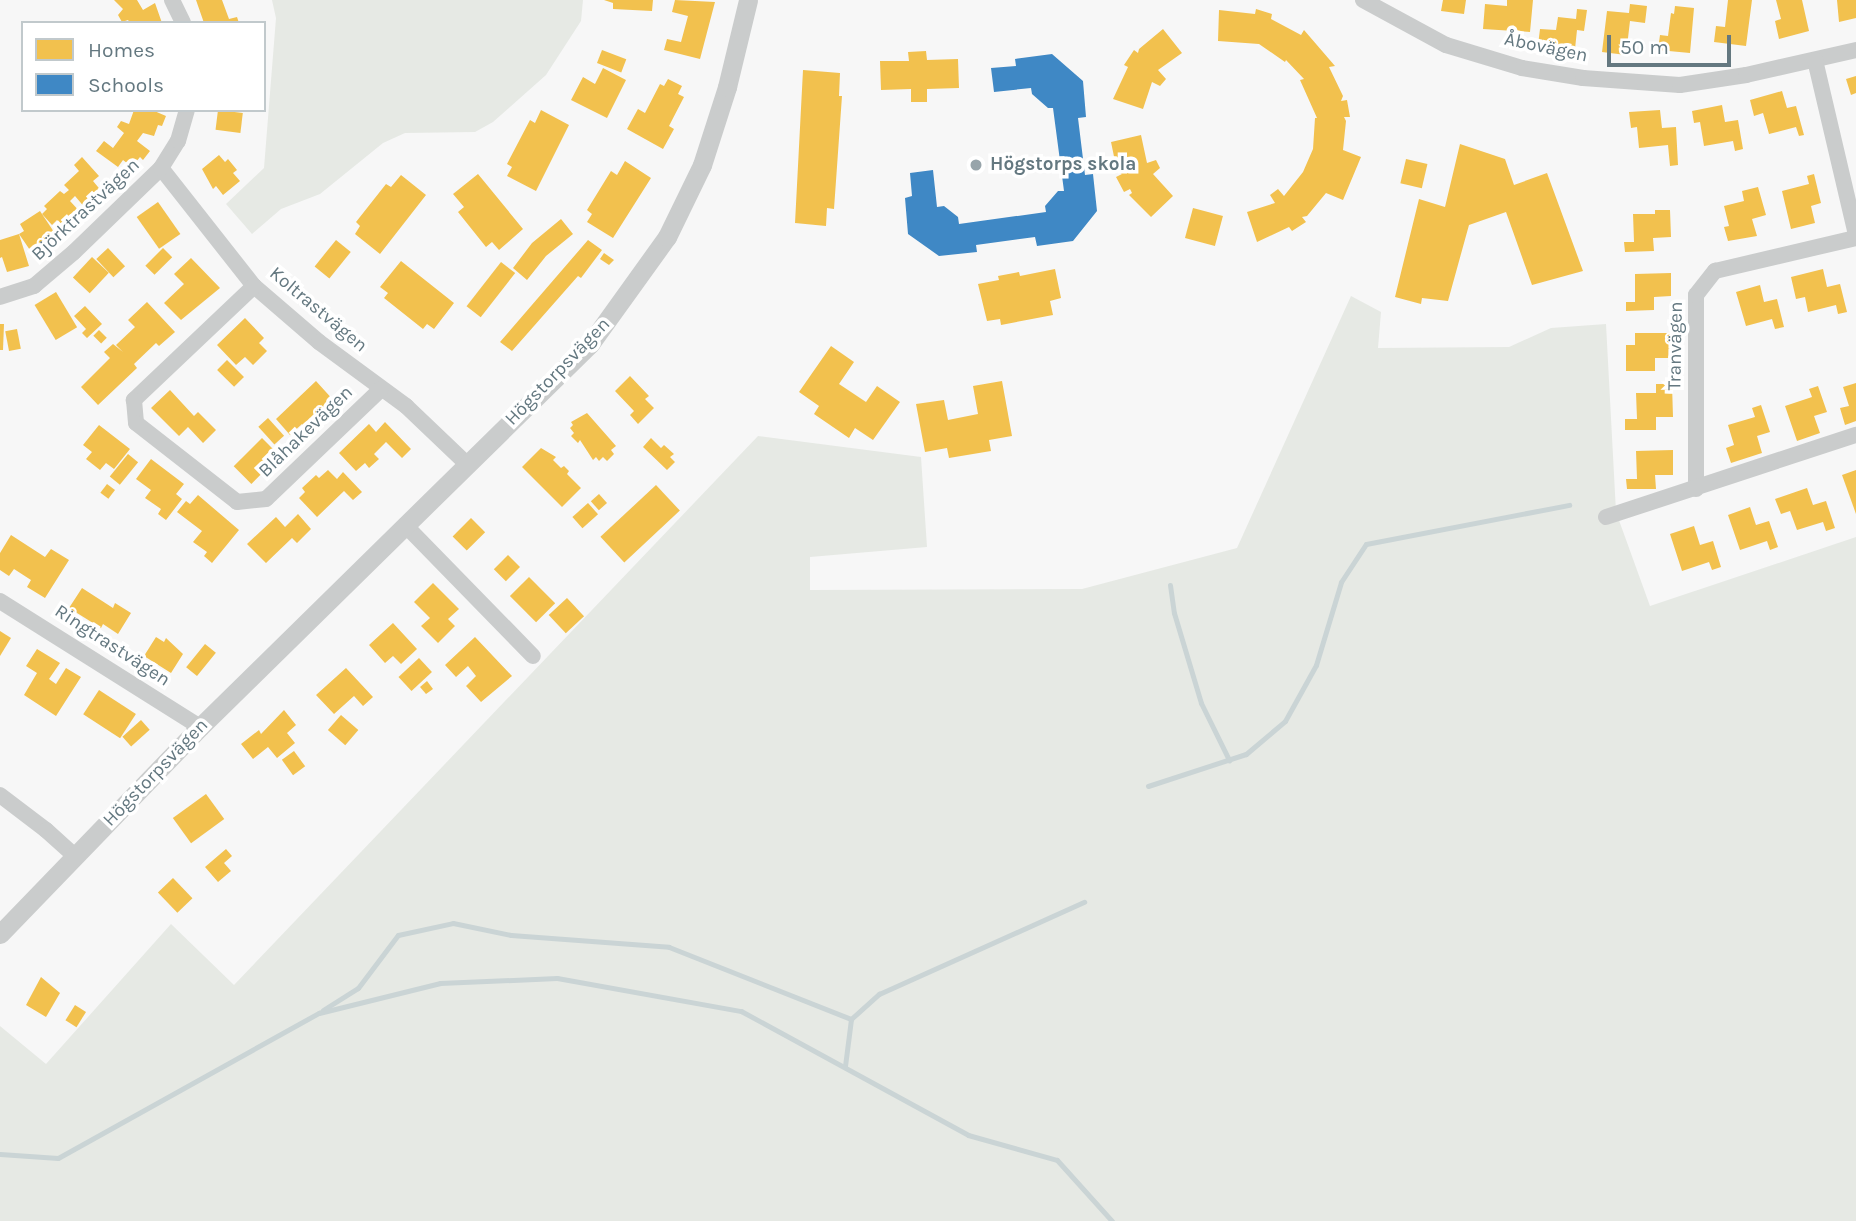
<!DOCTYPE html>
<meta charset="utf-8">
<style>
body{margin:0}
#map{position:relative;width:1856px;height:1221px;overflow:hidden;background:#f7f7f7;font-family:Karla,sans-serif}
div>[style]{position:absolute}
.green>*{inset:0;background:#e6e9e4}
.homes>*{inset:0;background:#f2c14e;transform-origin:0 0}
.schools>*{inset:0;background:#3f88c5}
.stream>*{height:5px;margin:-2.5px;padding:0 2.5px;transform-origin:2.5px;border-radius:2.5px;background:#cad4d5}
.minor>*{height:16px;margin:-8px;padding:0 8px;transform-origin:8px;border-radius:8px;background:#cacccc}
.tertiary>*{height:19px;margin:-9.5px;padding:0 9.5px;transform-origin:9.5px;border-radius:9.5px;background:#cacccc}
.dots>*{width:19px;height:19px;translate:-50% -50%;box-sizing:border-box;border:4px solid #fff;border-radius:50%}
span{translate:-50% -50%;white-space:nowrap;text-align:center;line-height:1.15;-webkit-text-stroke:7px #fff;paint-order:stroke}
.street-label{font-size:19px;color:#647880}
.poi-label{font-size:19px;color:#647880;font-weight:700}
.left{translate:0 -50%;text-align:left}
.legend{position:absolute;left:21px;top:21px;width:245px;height:91px;box-sizing:border-box;background:#fff;border:2px solid #c1c9cc;margin:0;padding:9px 12px;list-style:none;font-size:21px;color:#647880}
.legend li{display:flex;align-items:center;gap:14px;height:35px}
.legend b{width:35px;border:2px solid #c1c9cc}
.scale{position:absolute;left:1607px;top:35px;width:124px;height:32px;box-sizing:border-box;border:4px solid #647880;border-top:0;padding-left:9px;font-size:21px;line-height:24px;white-space:nowrap;color:#647880;-webkit-text-stroke:5px #fff;paint-order:stroke}
</style>
<div id="map">
<div class="green">
<div style="clip-path:polygon(272px 0,583px 0,581px 21px,546px 75px,493px 122px,475px 132px,405px 133px,383px 143px,320px 194px,281px 209px,252px 234px,226px 204px,264px 168px,276px 18px)"></div>
<div style="clip-path:polygon(1351px 296px,1381px 312px,1378px 348px,1509px 347px,1551px 328px,1606px 324px,1616px 512px,1650px 606px,1856px 537px,1856px 1221px,0 1221px,0 1026px,46px 1064px,171px 924px,234px 985px,758px 436px,921px 457px,927px 547px,810px 557px,810px 590px,1082px 589px,1237px 548px)"></div>
</div>
<div class="homes">
<div style="clip-path:polygon(114px 0,137px 0,143px 10px,155px 3px,162px 23px,130px 23px,128px 20px,122px 22px,118px 15px,123px 9px)"></div>
<div style="clip-path:polygon(196px 0,222px 0,229px 19px,237px 17px,239px 23px,204px 23px)"></div>
<div style="clip-path:polygon(604px 0,653px 0,652px 11px,613px 9px,613px 3px)"></div>
<div style="clip-path:polygon(675px 0,715px 2px,700px 59px,664px 50px,667px 39px,681px 42px,688px 16px,672px 12px)"></div>
<div style="clip-path:polygon(1443px 0,1466px 0,1464px 14px,1441px 11px)"></div>
<div style="clip-path:polygon(1507px 0,1533px 0,1530px 32px,1483px 29px,1485px 4px,1507px 6px)"></div>
<div style="clip-path:polygon(1728px 0,1752px 0,1746px 46px,1714px 42px,1716px 26px,1725px 27px)"></div>
<div style="clip-path:polygon(1776px 0,1802px 0,1809px 31px,1779px 39px,1775px 21px,1781px 19px)"></div>
<div style="clip-path:polygon(1837px 0,1856px 0,1856px 18px,1839px 22px)"></div>
<div style="clip-path:polygon(1630px 4px,1647px 6px,1645px 23px,1630px 21px,1626px 55px,1602px 52px,1607px 11px,1629px 13px)"></div>
<div style="clip-path:polygon(1675px 6px,1694px 8px,1690px 53px,1658px 50px,1660px 35px,1668px 36px,1671px 13px,1674px 14px)"></div>
<div style="clip-path:polygon(1256px 9px,1272px 14px,1271px 19px,1301px 35px,1304px 30px,1335px 66px,1329px 67px,1343px 96px,1341px 101px,1347px 100px,1350px 117px,1344px 117px,1346px 121px,1343px 150px,1361px 157px,1343px 200px,1326px 193px,1307px 216px,1302px 217px,1306px 222px,1292px 231px,1289px 227px,1257px 242px,1247px 212px,1275px 203px,1270px 195px,1278px 189px,1284px 196px,1303px 172px,1313px 149px,1315px 118px,1317px 118px,1300px 80px,1304px 79px,1286px 60px,1285px 62px,1259px 44px,1218px 41px,1219px 10px,1255px 14px)"></div>
<div style="clip-path:polygon(1577px 9px,1587px 10px,1584px 31px,1577px 30px,1575px 49px,1538px 45px,1540px 29px,1556px 30px,1558px 17px,1576px 19px)"></div>
<div style="clip-path:polygon(1163px 29px,1182px 53px,1158px 70px,1166px 79px,1160px 86px,1152px 82px,1143px 109px,1113px 99px,1128px 67px,1124px 65px,1134px 50px,1138px 53px,1139px 49px)"></div>
<div style="left:602px;top:50px;width:26px;height:14px;rotate:21deg"></div>
<div style="clip-path:polygon(926px 51px,927px 60px,958px 59px,959px 88px,927px 89px,927px 102px,911px 102px,911px 89px,881px 90px,880px 61px,909px 61px,908px 52px)"></div>
<div style="clip-path:polygon(603px 68px,626px 80px,607px 118px,571px 100px,583px 77px,595px 84px)"></div>
<div style="clip-path:polygon(803px 70px,840px 73px,839px 96px,842px 96px,834px 209px,827px 208px,826px 226px,795px 223px)"></div>
<div style="clip-path:polygon(1856px 76px,1856px 93px,1851px 95px,1846px 79px)"></div>
<div style="clip-path:polygon(668px 79px,682px 86px,678px 94px,684px 97px,669px 126px,674px 129px,663px 149px,627px 129px,638px 109px,645px 113px,660px 84px,664px 86px)"></div>
<div style="clip-path:polygon(1782px 91px,1787px 108px,1796px 106px,1804px 135px,1799px 136px,1796px 127px,1769px 134px,1763px 113px,1754px 116px,1750px 100px)"></div>
<div style="clip-path:polygon(1722px 105px,1725px 122px,1738px 120px,1743px 149px,1735px 151px,1733px 141px,1704px 146px,1700px 122px,1694px 123px,1692px 111px)"></div>
<div style="clip-path:polygon(134px 110px,152px 110px,166px 116px,162px 126px,158px 125px,154px 136px,143px 133px,137px 141px,150px 151px,143px 160px,140px 157px,132px 167px,123px 160px,118px 167px,96px 151px,104px 141px,113px 148px,124px 133px,117px 127px,121px 121px,129px 124px)"></div>
<div style="left:218px;top:110px;width:25px;height:20px;rotate:7deg"></div>
<div style="clip-path:polygon(541px 110px,569px 125px,536px 191px,507px 176px,512px 167px,507px 164px,530px 120px,535px 123px)"></div>
<div style="clip-path:polygon(1660px 110px,1662px 128px,1676px 127px,1678px 165px,1670px 166px,1668px 145px,1639px 148px,1637px 127px,1631px 128px,1629px 112px)"></div>
<div style="clip-path:polygon(1141px 135px,1147px 163px,1156px 160px,1160px 168px,1153px 174px,1173px 196px,1151px 217px,1129px 195px,1132px 193px,1130px 189px,1124px 192px,1116px 177px,1122px 174px,1117px 171px,1111px 142px)"></div>
<div style="clip-path:polygon(1460px 144px,1505px 159px,1514px 185px,1547px 173px,1583px 271px,1532px 285px,1506px 212px,1469px 225px,1448px 301px,1422px 298px,1421px 304px,1395px 297px,1419px 199px,1445px 207px)"></div>
<div style="clip-path:polygon(219px 155px,225px 162px,228px 159px,237px 170px,233px 173px,240px 181px,223px 195px,216px 186px,213px 189px,202px 169px)"></div>
<div style="clip-path:polygon(82px 157px,99px 176px,93px 181px,103px 193px,86px 209px,75px 196px,70px 201px,82px 214px,66px 229px,57px 220px,52px 225px,42px 214px,47px 209px,44px 206px,60px 191px,64px 194px,69px 190px,64px 185px,79px 171px,74px 165px)"></div>
<div style="left:1406px;top:159px;width:22px;height:25px;rotate:13deg"></div>
<div style="clip-path:polygon(625px 161px,651px 178px,613px 238px,587px 222px,592px 214px,587px 210px,611px 171px,617px 175px)"></div>
<div style="clip-path:polygon(478px 174px,523px 229px,499px 250px,492px 242px,486px 247px,458px 212px,464px 207px,453px 194px)"></div>
<div style="clip-path:polygon(1814px 174px,1821px 203px,1811px 206px,1815px 223px,1791px 229px,1782px 191px,1809px 184px,1807px 176px)"></div>
<div style="clip-path:polygon(401px 175px,426px 195px,380px 254px,355px 234px,360px 226px,356px 222px,386px 184px,391px 187px)"></div>
<div style="clip-path:polygon(1758px 187px,1766px 215px,1752px 219px,1757px 236px,1728px 241px,1724px 227px,1729px 226px,1724px 206px,1744px 201px,1742px 191px)"></div>
<div style="left:158px;top:202px;width:39px;height:26px;rotate:55deg"></div>
<div style="left:1193px;top:208px;width:31px;height:31px;rotate:15deg"></div>
<div style="clip-path:polygon(1655px 210px,1670px 210px,1671px 237px,1653px 238px,1654px 251px,1625px 252px,1624px 242px,1634px 242px,1633px 214px,1655px 214px)"></div>
<div style="clip-path:polygon(40px 211px,58px 238px,32px 253px,19px 234px,24px 231px,20px 224px)"></div>
<div style="clip-path:polygon(561px 219px,573px 234px,546px 256px,527px 280px,513px 268px,532px 243px)"></div>
<div style="clip-path:polygon(19px 234px,29px 266px,7px 272px,2px 257px,0 258px,0 240px)"></div>
<div style="left:336px;top:240px;width:19px;height:34px;rotate:39deg"></div>
<div style="clip-path:polygon(588px 240px,602px 250px,581px 278px,578px 276px,512px 351px,500px 342px)"></div>
<div style="left:108px;top:248px;width:25px;height:16px;rotate:47deg"></div>
<div style="left:163px;top:248px;width:13px;height:25px;rotate:45deg"></div>
<div style="clip-path:polygon(604px 253px,614px 260px,609px 265px,600px 259px)"></div>
<div style="left:92px;top:257px;width:23px;height:28px;rotate:43deg"></div>
<div style="clip-path:polygon(191px 258px,220px 288px,181px 320px,164px 303px,184px 284px,174px 274px)"></div>
<div style="clip-path:polygon(401px 261px,454px 303px,434px 329px,427px 324px,423px 329px,384px 298px,388px 293px,380px 287px)"></div>
<div style="left:501px;top:262px;width:18px;height:56px;rotate:38deg"></div>
<div style="clip-path:polygon(1055px 269px,1061px 298px,1050px 301px,1053px 315px,1001px 325px,1000px 319px,987px 321px,978px 284px,999px 280px,998px 276px,1019px 272px,1020px 276px)"></div>
<div style="clip-path:polygon(1823px 269px,1827px 287px,1840px 284px,1847px 312px,1838px 314px,1836px 305px,1808px 312px,1805px 297px,1796px 299px,1791px 277px)"></div>
<div style="clip-path:polygon(1671px 273px,1671px 296px,1654px 297px,1654px 310px,1626px 311px,1626px 302px,1635px 302px,1635px 274px)"></div>
<div style="clip-path:polygon(1760px 285px,1764px 302px,1777px 299px,1784px 327px,1775px 329px,1772px 319px,1746px 326px,1736px 292px)"></div>
<div style="left:56px;top:292px;width:41px;height:25px;rotate:59deg"></div>
<div style="clip-path:polygon(147px 302px,175px 332px,159px 346px,156px 343px,134px 364px,137px 368px,98px 405px,81px 387px,110px 358px,104px 352px,113px 344px,123px 352px,116px 345px,135px 327px,128px 320px)"></div>
<div style="clip-path:polygon(85px 306px,102px 324px,87px 338px,82px 333px,86px 329px,74px 316px)"></div>
<div style="clip-path:polygon(245px 318px,264px 338px,259px 343px,267px 351px,253px 365px,245px 357px,236px 365px,217px 345px)"></div>
<div style="clip-path:polygon(0 324px,4px 324px,3px 350px,0 350px)"></div>
<div style="left:17px;top:329px;width:20px;height:12px;rotate:79deg"></div>
<div style="left:99px;top:330px;width:11px;height:8px;rotate:45deg"></div>
<div style="clip-path:polygon(1635px 333px,1672px 333px,1672px 358px,1655px 358px,1655px 371px,1626px 371px,1626px 345px,1635px 345px)"></div>
<div style="clip-path:polygon(831px 346px,854px 362px,839px 384px,866px 402px,877px 386px,900px 402px,873px 440px,855px 428px,849px 438px,814px 414px,819px 406px,799px 392px)"></div>
<div style="left:227px;top:360px;width:24px;height:14px;rotate:45deg"></div>
<div style="clip-path:polygon(630px 376px,649px 396px,645px 399px,654px 408px,638px 424px,630px 415px,634px 411px,615px 391px)"></div>
<div style="clip-path:polygon(316px 381px,335px 402px,320px 421px,318px 419px,307px 429px,302px 424px,290px 435px,276px 419px)"></div>
<div style="clip-path:polygon(1002px 381px,1012px 436px,989px 440px,991px 451px,949px 458px,947px 448px,925px 452px,916px 404px,944px 400px,948px 420px,978px 414px,973px 386px)"></div>
<div style="clip-path:polygon(1856px 383px,1856px 421px,1845px 425px,1840px 408px,1849px 406px,1843px 387px)"></div>
<div style="clip-path:polygon(1656px 384px,1672px 384px,1673px 417px,1656px 417px,1656px 430px,1625px 430px,1625px 419px,1637px 419px,1636px 393px,1656px 393px)"></div>
<div style="clip-path:polygon(1818px 386px,1827px 412px,1814px 416px,1820px 433px,1797px 441px,1785px 406px,1812px 397px,1809px 389px)"></div>
<div style="clip-path:polygon(170px 390px,194px 416px,198px 412px,216px 430px,203px 443px,188px 427px,179px 436px,151px 408px)"></div>
<div style="clip-path:polygon(1761px 405px,1770px 432px,1757px 436px,1762px 453px,1731px 463px,1726px 448px,1734px 445px,1728px 425px,1755px 417px,1752px 408px)"></div>
<div style="clip-path:polygon(587px 413px,616px 446px,611px 450px,614px 454px,607px 461px,603px 457px,599px 461px,596px 457px,593px 460px,580px 440px,578px 443px,571px 436px,574px 433px,570px 428px,573px 425px,571px 422px)"></div>
<div style="left:268px;top:418px;width:24px;height:13px;rotate:48deg"></div>
<div style="clip-path:polygon(385px 422px,411px 449px,402px 458px,386px 442px,374px 454px,379px 459px,369px 468px,365px 463px,356px 471px,339px 453px,369px 424px,376px 432px)"></div>
<div style="clip-path:polygon(99px 425px,130px 449px,114px 469px,106px 463px,100px 470px,86px 459px,92px 452px,83px 445px)"></div>
<div style="left:262px;top:438px;width:25px;height:40px;rotate:45deg"></div>
<div style="clip-path:polygon(651px 438px,661px 448px,664px 445px,674px 454px,670px 457px,675px 462px,667px 470px,643px 447px)"></div>
<div style="clip-path:polygon(541px 448px,556px 457px,553px 460px,561px 468px,564px 466px,569px 471px,567px 474px,581px 488px,562px 507px,522px 467px)"></div>
<div style="clip-path:polygon(1673px 450px,1673px 475px,1655px 475px,1656px 489px,1627px 489px,1626px 479px,1637px 479px,1636px 451px)"></div>
<div style="left:128px;top:454px;width:13px;height:29px;rotate:39deg"></div>
<div style="clip-path:polygon(151px 459px,184px 484px,176px 494px,182px 499px,166px 520px,158px 514px,161px 509px,145px 498px,151px 490px,136px 479px)"></div>
<div style="clip-path:polygon(328px 470px,337px 479px,343px 472px,362px 492px,353px 500px,344px 491px,317px 517px,299px 498px,305px 492px,302px 488px,316px 475px,319px 478px)"></div>
<div style="clip-path:polygon(1856px 470px,1856px 514px,1842px 475px)"></div>
<div style="left:107px;top:484px;width:10px;height:11px;rotate:37deg"></div>
<div style="left:656px;top:485px;width:35px;height:76px;rotate:47deg"></div>
<div style="clip-path:polygon(1807px 488px,1813px 505px,1826px 501px,1835px 528px,1826px 531px,1823px 522px,1797px 530px,1790px 511px,1781px 514px,1775px 499px)"></div>
<div style="left:599px;top:494px;width:12px;height:11px;rotate:48deg"></div>
<div style="clip-path:polygon(198px 495px,239px 530px,212px 563px,204px 556px,207px 552px,193px 542px,202px 531px,177px 512px,186px 501px,190px 504px)"></div>
<div style="left:588px;top:503px;width:15px;height:21px;rotate:48deg"></div>
<div style="clip-path:polygon(1750px 507px,1756px 525px,1769px 521px,1778px 547px,1770px 550px,1767px 541px,1740px 550px,1728px 515px)"></div>
<div style="clip-path:polygon(298px 514px,311px 529px,297px 543px,292px 538px,266px 563px,247px 544px,276px 517px,285px 527px)"></div>
<div style="left:471px;top:518px;width:20px;height:26px;rotate:45deg"></div>
<div style="clip-path:polygon(1694px 526px,1700px 545px,1713px 541px,1721px 567px,1712px 570px,1709px 562px,1682px 571px,1670px 534px)"></div>
<div style="clip-path:polygon(11px 535px,45px 557px,51px 549px,69px 560px,45px 598px,27px 587px,31px 580px,14px 569px,9px 576px,0 570px,0 553px)"></div>
<div style="left:508px;top:555px;width:17px;height:20px;rotate:45deg"></div>
<div style="left:529px;top:577px;width:37px;height:27px;rotate:45deg"></div>
<div style="clip-path:polygon(433px 583px,459px 609px,448px 619px,455px 626px,438px 643px,421px 626px,430px 618px,414px 602px)"></div>
<div style="clip-path:polygon(82px 588px,113px 608px,115px 603px,131px 613px,118px 634px,103px 624px,101px 628px,69px 608px)"></div>
<div style="left:567px;top:598px;width:25px;height:25px;rotate:47deg"></div>
<div style="clip-path:polygon(393px 623px,417px 649px,401px 664px,393px 656px,385px 663px,369px 645px)"></div>
<div style="clip-path:polygon(0 631px,11px 638px,0 656px)"></div>
<div style="clip-path:polygon(156px 637px,164px 642px,166px 638px,183px 654px,171px 673px,144px 656px)"></div>
<div style="clip-path:polygon(475px 637px,512px 676px,481px 702px,466px 686px,476px 676px,468px 666px,456px 677px,445px 665px)"></div>
<div style="left:205px;top:644px;width:14px;height:30px;rotate:39deg"></div>
<div style="clip-path:polygon(37px 649px,60px 663px,49px 679px,56px 684px,66px 668px,81px 677px,56px 716px,24px 695px,37px 673px,26px 666px)"></div>
<div style="left:419px;top:658px;width:19px;height:28px;rotate:47deg"></div>
<div style="clip-path:polygon(346px 668px,373px 697px,363px 706px,354px 696px,334px 714px,316px 695px)"></div>
<div style="clip-path:polygon(427px 681px,433px 689px,426px 694px,420px 687px)"></div>
<div style="left:99px;top:690px;width:44px;height:29px;rotate:33deg"></div>
<div style="clip-path:polygon(284px 710px,296px 725px,287px 733px,295px 743px,277px 758px,268px 747px,253px 759px,241px 744px,259px 730px,261px 734px)"></div>
<div style="left:341px;top:715px;width:23px;height:20px;rotate:41deg"></div>
<div style="left:141px;top:720px;width:13px;height:25px;rotate:48deg"></div>
<div style="left:294px;top:751px;width:19px;height:15px;rotate:54deg"></div>
<div style="left:206px;top:794px;width:31px;height:41px;rotate:54deg"></div>
<div style="clip-path:polygon(226px 849px,232px 856px,224px 863px,231px 871px,218px 882px,205px 867px)"></div>
<div style="left:173px;top:878px;width:28px;height:21px;rotate:46deg"></div>
<div style="clip-path:polygon(41px 977px,60px 993px,46px 1017px,26px 1005px)"></div>
<div style="left:75px;top:1005px;width:13px;height:18px;rotate:32deg"></div>
</div>
<div class="schools">
<div style="clip-path:polygon(1052px 54px,1083px 81px,1086px 117px,1078px 118px,1085px 175px,1093px 174px,1097px 211px,1073px 241px,1037px 246px,1035px 237px,976px 245px,977px 252px,939px 256px,908px 234px,905px 198px,912px 196px,910px 173px,933px 170px,937px 207px,944px 206px,958px 217px,959px 224px,1046px 212px,1045px 206px,1058px 191px,1064px 191px,1053px 108px,1048px 108px,1032px 94px,1031px 88px,994px 92px,991px 68px,1016px 66px,1015px 59px)"></div>
</div>
<div class="stream">
<div style="left:1170px;top:585px;width:28px;rotate:82deg"></div>
<div style="left:1174px;top:613px;width:94px;rotate:73.3deg"></div>
<div style="left:1201px;top:703px;width:64px;rotate:63.8deg"></div>
<div style="left:1148px;top:786px;width:103px;rotate:-18.1deg"></div>
<div style="left:1246px;top:754px;width:51px;rotate:-40.2deg"></div>
<div style="left:1285px;top:721px;width:64px;rotate:-61deg"></div>
<div style="left:1316px;top:665px;width:87px;rotate:-73.2deg"></div>
<div style="left:1341px;top:582px;width:45px;rotate:-56.7deg"></div>
<div style="left:1366px;top:544px;width:207px;rotate:-10.9deg"></div>
<div style="left:323px;top:1010px;width:41px;rotate:-32.2deg"></div>
<div style="left:358px;top:988px;width:66px;rotate:-53deg"></div>
<div style="left:398px;top:935px;width:56px;rotate:-12.3deg"></div>
<div style="left:453px;top:923px;width:59px;rotate:11.7deg"></div>
<div style="left:511px;top:935px;width:158px;rotate:4.3deg"></div>
<div style="left:669px;top:947px;width:196px;rotate:21.6deg"></div>
<div style="left:845px;top:1066px;width:47px;rotate:-82.7deg"></div>
<div style="left:851px;top:1019px;width:38px;rotate:-42deg"></div>
<div style="left:879px;top:994px;width:225px;rotate:-24.2deg"></div>
<div style="left:0;top:1154px;width:58px;rotate:3.9deg"></div>
<div style="left:58px;top:1158px;width:299px;rotate:-29.1deg"></div>
<div style="left:319px;top:1013px;width:125px;rotate:-13.9deg"></div>
<div style="left:440px;top:983px;width:117px;rotate:-2.4deg"></div>
<div style="left:557px;top:978px;width:187px;rotate:10.2deg"></div>
<div style="left:741px;top:1011px;width:259px;rotate:28.6deg"></div>
<div style="left:968px;top:1135px;width:92px;rotate:15.7deg"></div>
<div style="left:1057px;top:1160px;width:82px;rotate:48deg"></div>
</div>
<div class="minor">
<div style="left:172px;top:0;width:25px;rotate:64deg"></div>
<div style="left:1363px;top:0;width:94px;rotate:28.5deg"></div>
<div style="left:1446px;top:45px;width:79px;rotate:16.8deg"></div>
<div style="left:1522px;top:68px;width:62px;rotate:9.3deg"></div>
<div style="left:1583px;top:78px;width:97px;rotate:4.1deg"></div>
<div style="left:1680px;top:85px;width:67px;rotate:-8.6deg"></div>
<div style="left:1746px;top:75px;width:113px;rotate:-12.8deg"></div>
<div style="left:1815px;top:60px;width:180px;rotate:76.8deg"></div>
<div style="left:161px;top:168px;width:150px;rotate:51.8deg"></div>
<div style="left:254px;top:286px;width:86px;rotate:40.7deg"></div>
<div style="left:319px;top:342px;width:108px;rotate:36.3deg"></div>
<div style="left:406px;top:406px;width:84px;rotate:43.6deg"></div>
<div style="left:254px;top:286px;width:166px;rotate:136.5deg"></div>
<div style="left:134px;top:400px;width:23px;rotate:85deg"></div>
<div style="left:136px;top:423px;width:128px;rotate:38deg"></div>
<div style="left:237px;top:502px;width:29px;rotate:-6deg"></div>
<div style="left:266px;top:499px;width:159px;rotate:-43.7deg"></div>
<div style="left:0;top:297px;width:36px;rotate:-18deg"></div>
<div style="left:34px;top:286px;width:52px;rotate:-40.4deg"></div>
<div style="left:74px;top:252px;width:121px;rotate:-44deg"></div>
<div style="left:161px;top:168px;width:32px;rotate:-58deg"></div>
<div style="left:178px;top:141px;width:32px;rotate:-74deg"></div>
<div style="left:1696px;top:489px;width:194px;rotate:-90deg"></div>
<div style="left:1696px;top:295px;width:31px;rotate:-52deg"></div>
<div style="left:1715px;top:271px;width:145px;rotate:-13.2deg"></div>
<div style="left:1606px;top:517px;width:263px;rotate:-18.2deg"></div>
<div style="left:405px;top:525px;width:183px;rotate:45.7deg"></div>
<div style="left:0;top:601px;width:236px;rotate:32.2deg"></div>
<div style="left:0;top:795px;width:58px;rotate:37.3deg"></div>
<div style="left:46px;top:830px;width:39px;rotate:42deg"></div>
</div>
<div class="tertiary">
<div style="left:0;top:934px;width:288px;rotate:-46deg"></div>
<div style="left:200px;top:727px;width:547px;rotate:-44.48deg"></div>
<div style="left:590px;top:344px;width:132px;rotate:-54.3deg"></div>
<div style="left:667px;top:237px;width:80px;rotate:-64.1deg"></div>
<div style="left:702px;top:165px;width:82px;rotate:-72.2deg"></div>
<div style="left:727px;top:87px;width:89px;rotate:-76.4deg"></div>
</div>
<div class="dots">
<div style="left:976px;top:165px;background:#97a4aa"></div>
</div>
<div class="street-label">
<span style="left:1546px;top:48px;rotate:12deg">Åbovägen</span>
<span style="left:86px;top:210px;rotate:-43deg">Björktrastvägen</span>
<span style="left:318px;top:310px;rotate:40deg">Koltrastvägen</span>
<span style="left:1676px;top:346px;rotate:-89deg">Tranvägen</span>
<span style="left:558px;top:372px;rotate:-46deg">Högstorpsvägen</span>
<span style="left:306px;top:432px;rotate:-44deg">Blåhakevägen</span>
<span style="left:112px;top:646px;rotate:33deg">Ringtrastvägen</span>
<span style="left:156px;top:773px;rotate:-46deg">Högstorpsvägen</span>
</div>
<div class="poi-label">
<span class="left" style="left:990px;top:165px">Högstorps skola</span>
</div>
<ul class="legend">
<li><b style="height:19px;background:#f2c14e"></b>Homes</li>
<li><b style="height:19px;background:#3f88c5"></b>Schools</li>
</ul>
<div class="scale">50 m</div>
</div>
